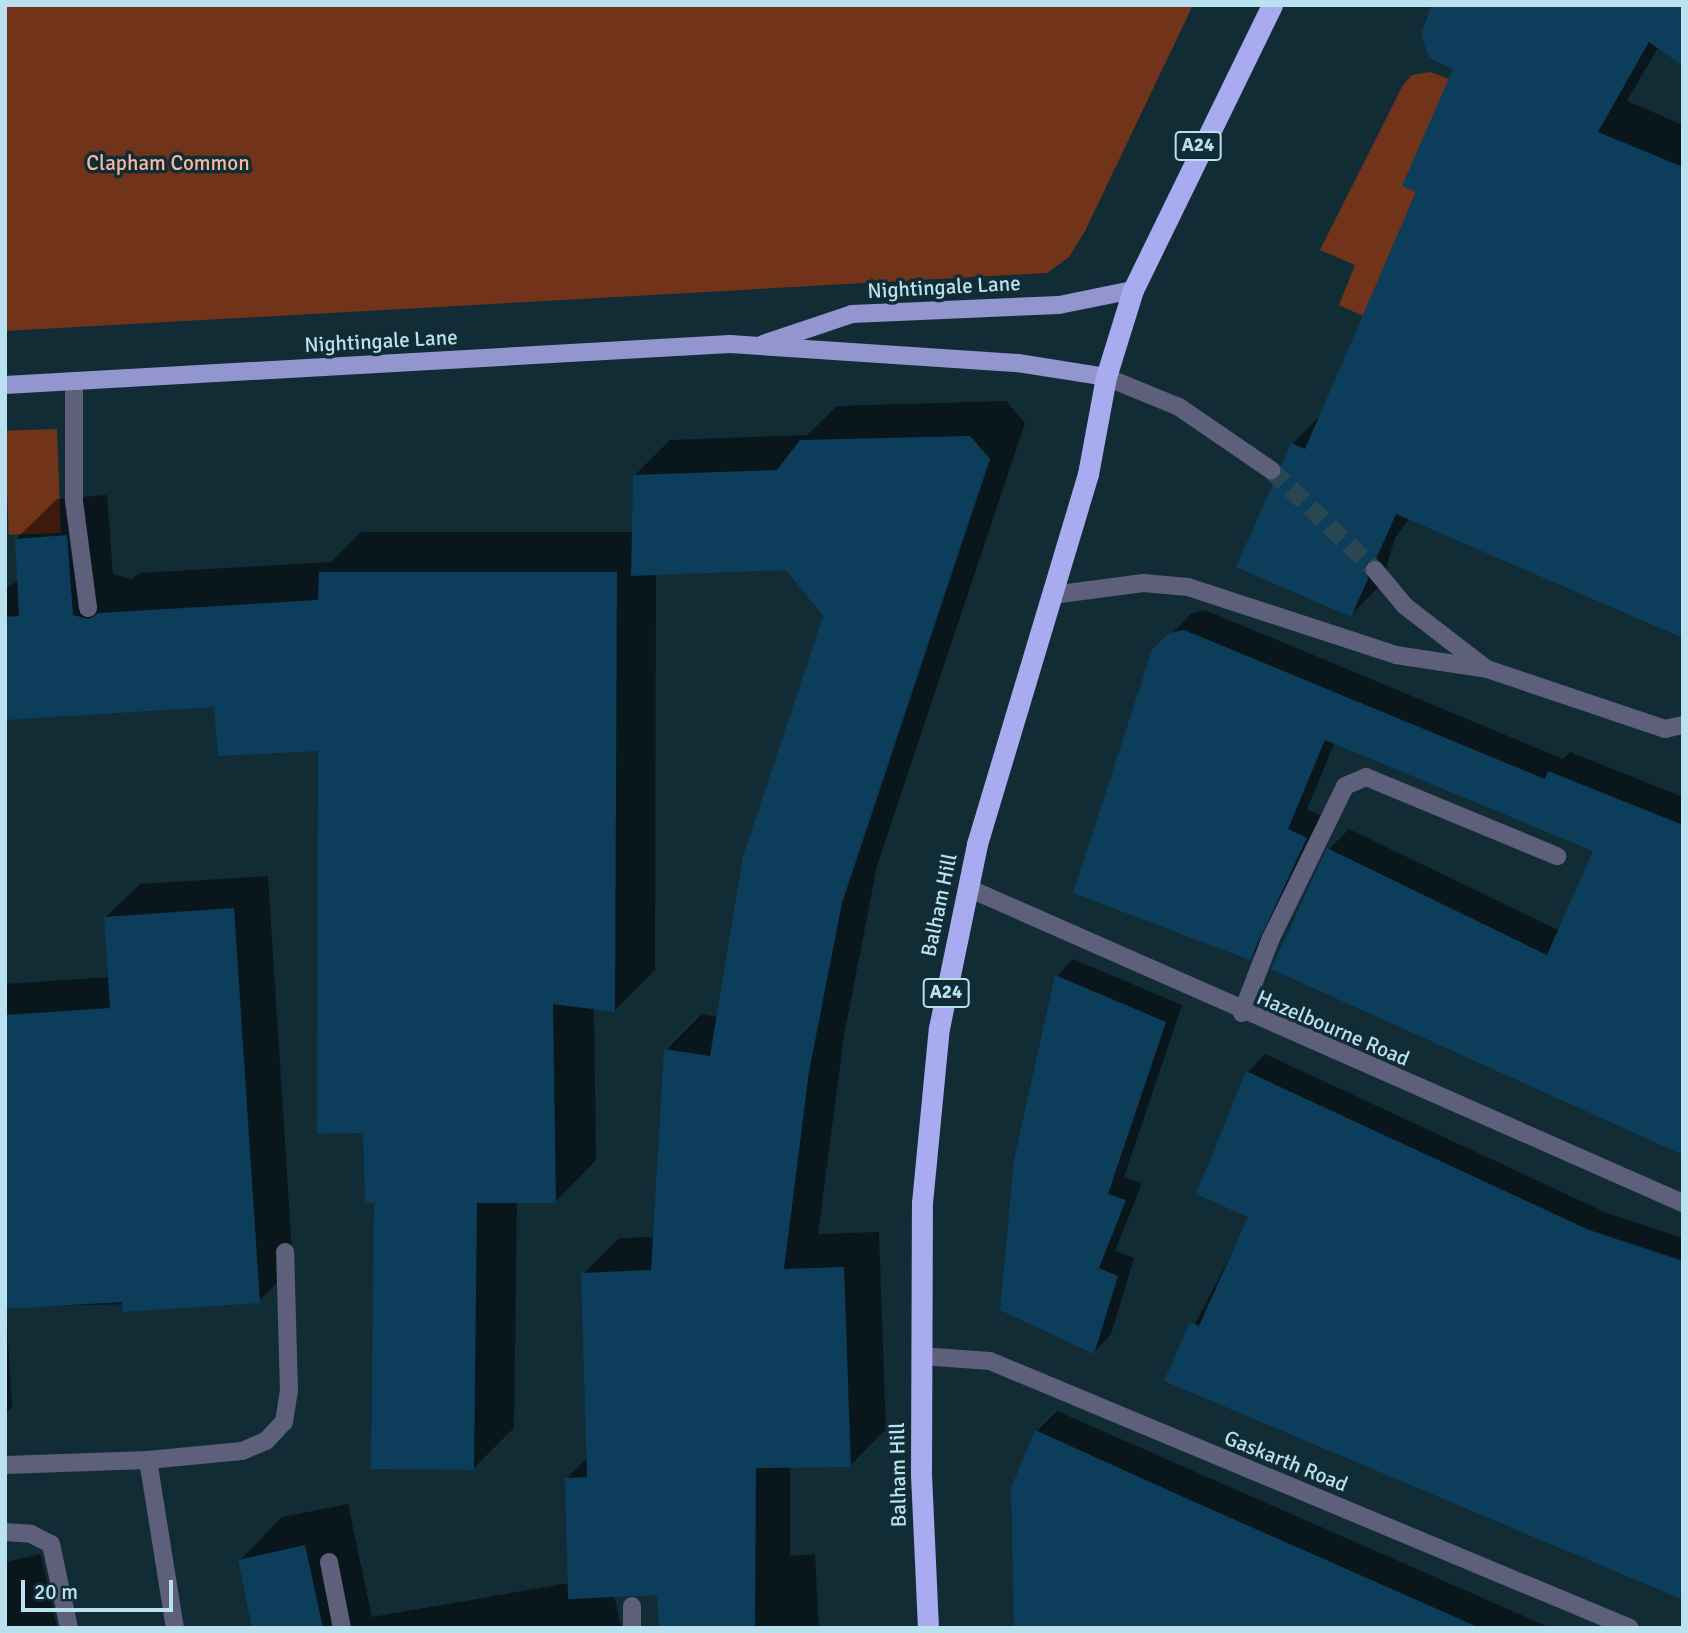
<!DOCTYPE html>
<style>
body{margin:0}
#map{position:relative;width:1688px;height:1633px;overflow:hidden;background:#112c35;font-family:Signika,sans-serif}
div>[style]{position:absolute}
.green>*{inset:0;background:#71341a;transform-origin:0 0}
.shadow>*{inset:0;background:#0007}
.building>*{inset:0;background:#0c3d5b}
.minor-tunnel>*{height:18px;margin-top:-9px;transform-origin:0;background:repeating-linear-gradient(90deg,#2a4751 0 18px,transparent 0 27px)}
.minor>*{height:18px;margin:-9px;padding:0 9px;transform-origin:9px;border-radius:9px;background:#5d5f7b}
.major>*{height:18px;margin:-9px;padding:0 9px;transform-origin:9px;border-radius:9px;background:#9395cf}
.highway>*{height:21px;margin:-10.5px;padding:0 10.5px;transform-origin:10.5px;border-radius:10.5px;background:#a8abf0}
span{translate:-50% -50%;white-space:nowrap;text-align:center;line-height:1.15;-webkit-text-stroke:7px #112c35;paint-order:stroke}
.shield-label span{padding:2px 5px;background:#112c35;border:2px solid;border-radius:5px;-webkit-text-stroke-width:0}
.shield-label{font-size:19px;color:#b9e1ef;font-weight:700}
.park-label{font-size:21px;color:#f5b8a1}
.street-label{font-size:21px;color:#b9e1ef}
.frame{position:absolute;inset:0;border:7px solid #b9e1ef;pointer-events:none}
.scale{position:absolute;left:21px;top:1580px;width:152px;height:32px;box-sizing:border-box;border:4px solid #b9e1ef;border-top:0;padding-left:9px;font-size:21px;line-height:24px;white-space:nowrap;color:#b9e1ef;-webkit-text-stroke:5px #112c35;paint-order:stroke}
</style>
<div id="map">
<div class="green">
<div style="clip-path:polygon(5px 5px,1193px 5px,1085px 231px,1069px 257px,1047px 273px,5px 331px)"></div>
<div style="clip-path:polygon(1430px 72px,1449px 79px,1416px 192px,1363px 316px,1339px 305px,1355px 265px,1320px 250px,1403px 85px,1412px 75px)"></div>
<div style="left:57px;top:429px;width:104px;height:52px;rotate:88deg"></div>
</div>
<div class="shadow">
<div style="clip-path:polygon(1436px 5px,1683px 5px,1627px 101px,1683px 125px,1683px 636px,1410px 518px,1395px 538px,1381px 585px,1351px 615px,1292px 444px,1322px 414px,1419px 191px,1456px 68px,1430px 57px,1425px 18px)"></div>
<div style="clip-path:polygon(1006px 401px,1025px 423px,877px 866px,844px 1036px,818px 1234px,879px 1232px,886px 1429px,851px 1465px,790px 1466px,790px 1556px,815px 1554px,819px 1628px,661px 1628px,659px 1594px,614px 1595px,621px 1628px,254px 1628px,240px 1560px,282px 1517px,348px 1504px,372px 1617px,569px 1583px,567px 1478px,588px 1457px,583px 1274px,619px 1238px,654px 1237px,666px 1050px,702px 1014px,718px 1017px,825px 615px,787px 568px,656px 573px,655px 970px,614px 1011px,594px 1008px,596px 1160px,556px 1201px,517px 1201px,514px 1428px,474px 1468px,376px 1201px,320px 749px,216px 705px,5px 714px,5px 589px,19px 580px,16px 539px,57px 499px,107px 495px,113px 574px,131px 579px,140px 573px,331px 562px,361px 532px,633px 532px,634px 476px,670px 440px,807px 435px,837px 406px)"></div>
<div style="clip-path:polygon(1205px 610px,1563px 759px,1570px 752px,1683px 797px,1683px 1154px,1273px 968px,1329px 849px,1349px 829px,1560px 931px,1595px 850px,1335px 742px,1307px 809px,1326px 818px,1270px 938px,1250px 958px,1154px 651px,1191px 614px)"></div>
<div style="clip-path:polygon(268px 876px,293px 1267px,259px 1301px,6px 1307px,12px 1408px,5px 1414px,5px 984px,110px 977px,106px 917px,140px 884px)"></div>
<div style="clip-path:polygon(1073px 959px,1182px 1005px,1124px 1177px,1142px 1183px,1115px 1251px,1134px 1258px,1111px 1335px,1094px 1352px,1057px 976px)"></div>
<div style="clip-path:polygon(1265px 1054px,1607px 1213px,1683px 1238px,1683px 1600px,1166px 1380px,1251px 1216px,1198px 1193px,1248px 1072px)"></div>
<div style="clip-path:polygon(1057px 1411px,1551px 1628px,1238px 1628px,1013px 1488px,1037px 1431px)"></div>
<div style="clip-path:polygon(41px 1554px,57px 1628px,5px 1628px,5px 1562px)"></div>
</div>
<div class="building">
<div style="clip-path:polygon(1431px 5px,1683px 5px,1683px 66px,1649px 42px,1598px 132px,1683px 167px,1683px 638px,1396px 514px,1376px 559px,1365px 565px,1368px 579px,1351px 617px,1236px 567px,1291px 443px,1305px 449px,1416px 192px,1402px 186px,1453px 69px,1429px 58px,1421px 34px)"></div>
<div style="clip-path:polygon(970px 436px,990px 459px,842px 903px,809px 1072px,784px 1269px,844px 1267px,851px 1467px,756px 1468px,755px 1628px,659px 1628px,657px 1595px,568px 1599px,565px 1478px,587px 1477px,581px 1273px,651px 1270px,664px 1049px,710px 1056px,743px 856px,823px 616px,786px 570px,631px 576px,633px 475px,777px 470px,800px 440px)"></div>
<div style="clip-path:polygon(67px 535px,73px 615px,89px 619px,98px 613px,318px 600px,319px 572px,617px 572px,615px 1012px,553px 1004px,556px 1203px,477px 1203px,474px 1470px,371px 1469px,374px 1203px,365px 1203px,363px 1133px,317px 1134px,318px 751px,218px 756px,214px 707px,5px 720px,5px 617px,19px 616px,15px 539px)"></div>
<div style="clip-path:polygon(1184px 630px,1545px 779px,1548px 771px,1683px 825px,1683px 1155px,1271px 969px,1327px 848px,1547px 955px,1593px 851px,1325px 740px,1288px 829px,1307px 838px,1250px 960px,1073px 893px,1152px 650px,1169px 633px)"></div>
<div style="clip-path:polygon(234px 908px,260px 1303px,123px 1312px,122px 1302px,5px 1309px,5px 1015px,110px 1008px,104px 917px)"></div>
<div style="clip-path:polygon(1055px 975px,1166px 1022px,1108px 1194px,1126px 1200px,1099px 1268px,1118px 1276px,1094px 1354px,1000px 1310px,1014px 1160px)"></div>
<div style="clip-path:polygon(1246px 1071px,1589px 1230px,1683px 1261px,1683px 1600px,1164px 1381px,1190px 1322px,1199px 1326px,1248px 1217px,1196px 1194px)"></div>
<div style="clip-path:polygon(1035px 1430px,1181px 1496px,1480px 1628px,1014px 1628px,1011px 1488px)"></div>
<div style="clip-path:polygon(305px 1545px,323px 1628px,252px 1628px,238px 1560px)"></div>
</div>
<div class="minor-tunnel">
<div style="left:1271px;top:470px;width:144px;rotate:43.9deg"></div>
</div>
<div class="minor">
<div style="left:1106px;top:377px;width:79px;rotate:22.3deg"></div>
<div style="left:1179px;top:407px;width:112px;rotate:34.4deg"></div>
<div style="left:74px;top:381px;width:120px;rotate:90deg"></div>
<div style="left:74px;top:501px;width:108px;rotate:82.5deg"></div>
<div style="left:1375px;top:570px;width:47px;rotate:50.2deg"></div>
<div style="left:1405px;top:606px;width:100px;rotate:37.7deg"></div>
<div style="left:1052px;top:595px;width:92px;rotate:-7.5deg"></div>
<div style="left:1143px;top:583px;width:45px;rotate:5.1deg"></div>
<div style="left:1188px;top:587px;width:219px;rotate:18.1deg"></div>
<div style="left:1396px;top:655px;width:92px;rotate:8.7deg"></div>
<div style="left:1487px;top:669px;width:188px;rotate:18.6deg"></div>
<div style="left:1665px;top:729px;width:18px;rotate:-13deg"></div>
<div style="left:968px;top:888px;width:781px;rotate:23.78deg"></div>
<div style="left:1242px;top:1013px;width:80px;rotate:-68.9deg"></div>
<div style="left:1271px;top:938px;width:169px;rotate:-64deg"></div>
<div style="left:1345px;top:786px;width:23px;rotate:-23deg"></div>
<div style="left:1366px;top:777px;width:207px;rotate:22.5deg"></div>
<div style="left:921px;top:1356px;width:69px;rotate:4.1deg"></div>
<div style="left:990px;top:1361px;width:693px;rotate:22.65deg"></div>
<div style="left:148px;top:1460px;width:170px;rotate:80.9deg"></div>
<div style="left:5px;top:1465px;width:143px;rotate:-2deg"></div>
<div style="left:148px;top:1460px;width:94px;rotate:-5.5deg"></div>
<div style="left:242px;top:1451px;width:26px;rotate:-23deg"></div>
<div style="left:266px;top:1441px;width:26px;rotate:-47deg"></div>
<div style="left:284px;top:1422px;width:31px;rotate:-81deg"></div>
<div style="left:289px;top:1391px;width:139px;rotate:-91.6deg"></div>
<div style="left:5px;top:1532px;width:26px;rotate:4deg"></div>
<div style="left:31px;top:1534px;width:22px;rotate:27deg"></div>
<div style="left:51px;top:1544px;width:86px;rotate:77.9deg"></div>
<div style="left:329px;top:1562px;width:67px;rotate:78.9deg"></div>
<div style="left:632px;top:1606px;width:22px;rotate:90deg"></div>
</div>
<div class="major">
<div style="left:763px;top:344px;width:94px;rotate:-18.6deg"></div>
<div style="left:852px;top:314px;width:207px;rotate:-2.5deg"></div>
<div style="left:1059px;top:305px;width:76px;rotate:-11.5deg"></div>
<div style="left:5px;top:385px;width:726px;rotate:-3.24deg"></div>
<div style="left:730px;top:344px;width:289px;rotate:3.8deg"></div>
<div style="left:1018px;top:363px;width:89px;rotate:9deg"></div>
</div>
<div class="highway">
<div style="left:928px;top:1628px;width:154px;rotate:-92.6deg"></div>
<div style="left:921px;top:1474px;width:271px;rotate:-89.8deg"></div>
<div style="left:922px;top:1203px;width:176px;rotate:-84.5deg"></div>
<div style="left:939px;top:1028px;width:188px;rotate:-78.3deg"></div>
<div style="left:977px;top:844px;width:386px;rotate:-73.3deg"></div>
<div style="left:1088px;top:474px;width:99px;rotate:-79.5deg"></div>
<div style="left:1106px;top:377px;width:91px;rotate:-72.8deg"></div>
<div style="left:1133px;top:290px;width:317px;rotate:-64deg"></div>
</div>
<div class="shield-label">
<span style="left:1198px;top:146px">A24</span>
<span style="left:946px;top:993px">A24</span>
</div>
<div class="park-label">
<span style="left:168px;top:163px">Clapham Common</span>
</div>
<div class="street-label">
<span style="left:944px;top:287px;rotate:-3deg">Nightingale Lane</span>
<span style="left:381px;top:341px;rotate:-3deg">Nightingale Lane</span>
<span style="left:939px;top:905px;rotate:-78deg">Balham Hill</span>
<span style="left:1333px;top:1028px;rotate:23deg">Hazelbourne Road</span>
<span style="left:1286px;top:1461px;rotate:22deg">Gaskarth Road</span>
<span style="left:898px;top:1475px;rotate:-91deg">Balham Hill</span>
</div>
<div class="frame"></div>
<div class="scale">20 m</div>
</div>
